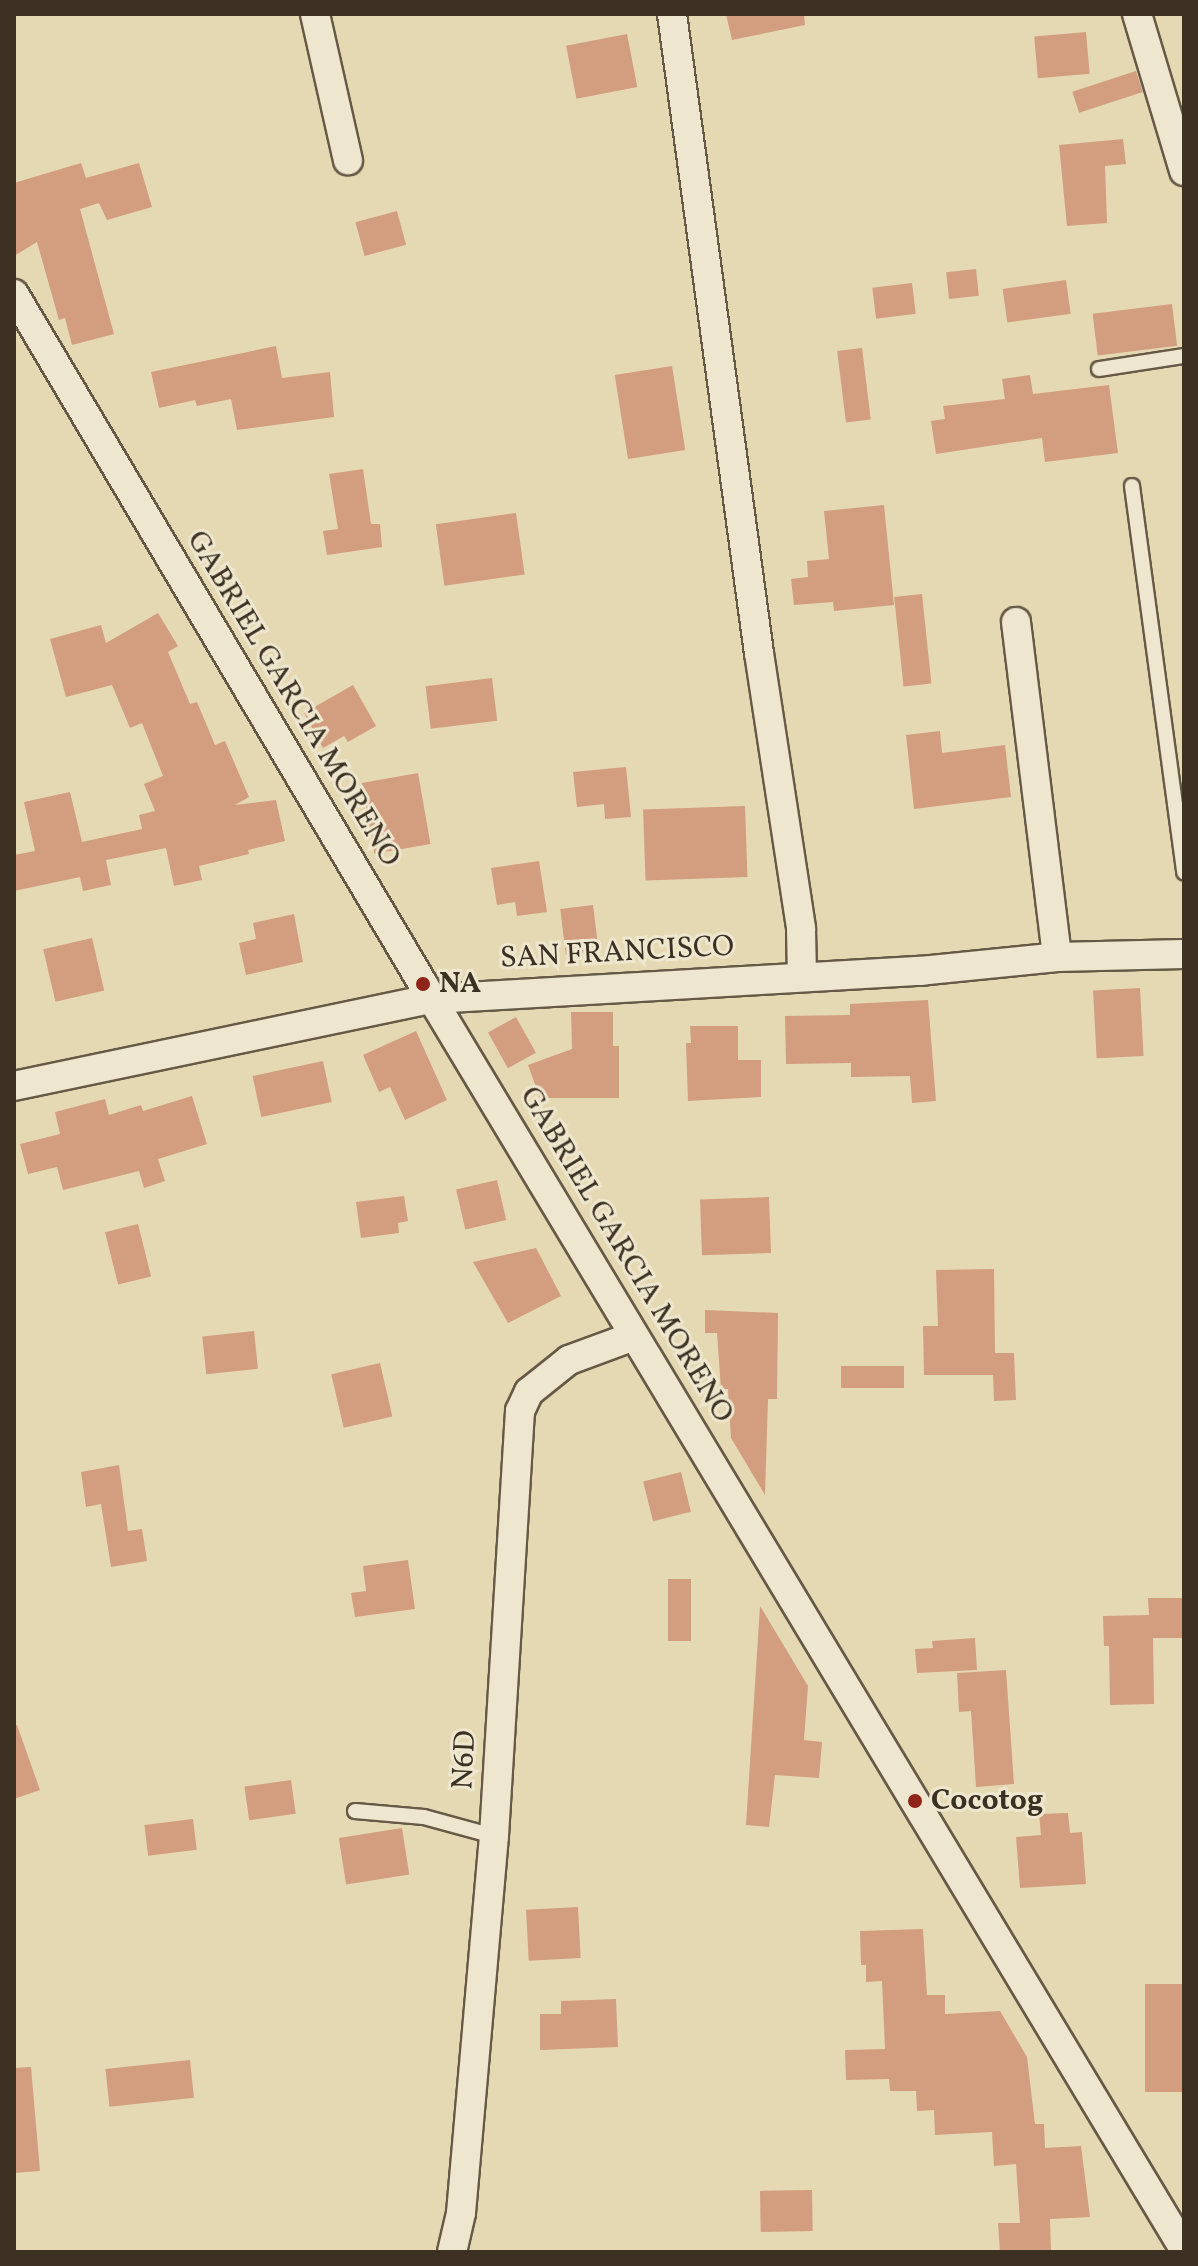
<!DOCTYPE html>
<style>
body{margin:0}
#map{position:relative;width:1198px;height:2266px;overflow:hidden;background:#e5d9b4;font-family:Vollkorn,serif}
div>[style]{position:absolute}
.building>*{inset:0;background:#d39d7f;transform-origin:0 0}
.roads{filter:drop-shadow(2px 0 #665a46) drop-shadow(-2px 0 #665a46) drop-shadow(0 2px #665a46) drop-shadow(0 -2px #665a46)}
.service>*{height:14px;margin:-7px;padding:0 7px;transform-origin:7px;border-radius:7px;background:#eee6ce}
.minor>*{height:28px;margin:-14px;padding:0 14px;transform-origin:14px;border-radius:14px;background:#eee6ce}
.dots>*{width:22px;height:22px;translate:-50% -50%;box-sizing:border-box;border:4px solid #eee6ce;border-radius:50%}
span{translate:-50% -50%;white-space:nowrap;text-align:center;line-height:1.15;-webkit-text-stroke:6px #eee6ce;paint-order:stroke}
.street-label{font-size:30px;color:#3b3021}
.poi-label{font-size:30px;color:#3b3021;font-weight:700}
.left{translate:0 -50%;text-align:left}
.frame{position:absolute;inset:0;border:16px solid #3b3021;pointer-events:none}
</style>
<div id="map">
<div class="building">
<div style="clip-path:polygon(726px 14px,804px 14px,805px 25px,732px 40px)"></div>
<div style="left:1086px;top:32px;width:42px;height:52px;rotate:85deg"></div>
<div style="left:627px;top:34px;width:54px;height:62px;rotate:79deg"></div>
<div style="left:1136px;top:71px;width:22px;height:67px;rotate:72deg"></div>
<div style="clip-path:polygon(1123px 139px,1126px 164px,1105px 166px,1107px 223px,1067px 226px,1059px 145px)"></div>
<div style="clip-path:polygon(81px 163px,86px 178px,139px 163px,152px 207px,107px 220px,99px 203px,80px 209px,114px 334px,72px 345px,65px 318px,59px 320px,37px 242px,14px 256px,14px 183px)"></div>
<div style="left:397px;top:211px;width:35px;height:43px;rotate:75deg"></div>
<div style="left:976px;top:269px;width:27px;height:30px;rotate:84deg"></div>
<div style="left:1066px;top:280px;width:34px;height:64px;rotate:82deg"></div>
<div style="left:912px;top:283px;width:31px;height:40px;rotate:83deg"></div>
<div style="left:1172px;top:304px;width:42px;height:80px;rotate:83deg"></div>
<div style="clip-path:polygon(276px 346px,282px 378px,330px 372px,334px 417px,237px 430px,231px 399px,197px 406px,195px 400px,159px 408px,151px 372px)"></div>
<div style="left:862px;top:348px;width:72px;height:25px;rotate:83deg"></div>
<div style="left:672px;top:366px;width:85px;height:58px;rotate:81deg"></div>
<div style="clip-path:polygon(1030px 375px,1033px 394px,1109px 385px,1118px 453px,1045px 462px,1042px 438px,936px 454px,931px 421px,945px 419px,943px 406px,1005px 399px,1002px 379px)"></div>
<div style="clip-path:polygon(363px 469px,371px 524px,380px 524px,382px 547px,327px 555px,323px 531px,338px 529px,329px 474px)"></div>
<div style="clip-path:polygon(884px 505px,894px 605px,834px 611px,833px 602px,794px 605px,791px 579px,808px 577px,807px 561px,829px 559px,824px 511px)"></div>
<div style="left:516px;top:513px;width:62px;height:81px;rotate:82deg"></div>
<div style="left:922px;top:594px;width:90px;height:28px;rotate:84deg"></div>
<div style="clip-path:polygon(158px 613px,178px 646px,168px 652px,190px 704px,197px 702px,215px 745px,225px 741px,249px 797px,235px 805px,276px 800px,285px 841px,248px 850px,249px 854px,199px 866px,202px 880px,174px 886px,166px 848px,106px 860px,111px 885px,83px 891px,80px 877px,14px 891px,14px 855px,35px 851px,24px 802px,70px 792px,82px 842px,142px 829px,139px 815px,155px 811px,144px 784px,163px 776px,142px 723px,130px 728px,112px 685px,66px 697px,50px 639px,101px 625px,106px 643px)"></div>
<div style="left:492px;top:678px;width:43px;height:67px;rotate:83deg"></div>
<div style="clip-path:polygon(353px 685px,376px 726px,348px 742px,344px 736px,323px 748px,304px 713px)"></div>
<div style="clip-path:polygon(940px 731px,942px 753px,1005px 745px,1011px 797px,914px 809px,906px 735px)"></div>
<div style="clip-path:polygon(626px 767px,631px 817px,605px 819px,604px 804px,577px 807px,573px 772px)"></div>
<div style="left:418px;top:773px;width:72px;height:57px;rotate:80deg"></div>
<div style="left:745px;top:806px;width:71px;height:102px;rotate:88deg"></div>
<div style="clip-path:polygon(539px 861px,547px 912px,517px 916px,515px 902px,497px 905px,491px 868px)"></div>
<div style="left:593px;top:905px;width:46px;height:33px;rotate:83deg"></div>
<div style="clip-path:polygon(294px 914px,303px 962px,246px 975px,239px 943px,256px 939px,253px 923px)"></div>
<div style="left:92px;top:938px;width:54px;height:50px;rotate:77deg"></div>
<div style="left:1140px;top:988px;width:68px;height:47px;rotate:87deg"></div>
<div style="clip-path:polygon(928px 1000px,936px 1101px,912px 1103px,910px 1076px,851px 1077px,851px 1063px,786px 1064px,785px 1016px,850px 1015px,850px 1004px)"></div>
<div style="clip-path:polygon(571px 1012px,613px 1012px,613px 1046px,619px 1046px,619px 1098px,540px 1098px,528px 1065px,572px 1049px)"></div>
<div style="left:516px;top:1017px;width:41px;height:32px;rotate:61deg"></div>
<div style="clip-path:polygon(690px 1026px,738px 1026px,738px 1060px,761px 1060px,761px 1097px,688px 1101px,686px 1043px,691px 1043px)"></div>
<div style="clip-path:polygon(416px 1031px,447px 1100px,405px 1120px,390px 1087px,379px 1092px,363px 1055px)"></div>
<div style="left:323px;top:1061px;width:42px;height:72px;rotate:78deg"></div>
<div style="clip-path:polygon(192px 1096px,207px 1144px,158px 1159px,165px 1181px,144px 1188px,139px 1171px,63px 1190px,57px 1167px,28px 1174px,20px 1144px,60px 1134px,55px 1112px,105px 1099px,109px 1115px,141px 1105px,143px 1111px)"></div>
<div style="left:497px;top:1180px;width:41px;height:42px;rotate:77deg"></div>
<div style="clip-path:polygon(404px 1196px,408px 1221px,398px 1223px,399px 1233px,361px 1238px,356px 1202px)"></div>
<div style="left:769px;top:1197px;width:56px;height:69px;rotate:88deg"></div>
<div style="left:138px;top:1224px;width:54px;height:34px;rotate:76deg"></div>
<div style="clip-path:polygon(536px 1248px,561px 1296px,508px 1323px,473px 1262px)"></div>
<div style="clip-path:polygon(994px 1269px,995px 1353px,1014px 1353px,1016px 1400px,994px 1401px,993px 1375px,924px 1375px,923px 1326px,938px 1326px,936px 1270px)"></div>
<div style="clip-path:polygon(705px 1310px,778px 1313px,777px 1399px,768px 1399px,765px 1495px,731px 1438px,728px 1389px,721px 1389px,717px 1333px,705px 1333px)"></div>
<div style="left:254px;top:1331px;width:38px;height:52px;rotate:84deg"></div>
<div style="left:380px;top:1363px;width:55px;height:50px;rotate:77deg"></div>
<div style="left:841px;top:1366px;width:63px;height:22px"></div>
<div style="clip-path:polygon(119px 1465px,128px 1531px,142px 1529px,147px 1561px,111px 1567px,101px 1504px,86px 1507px,81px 1472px)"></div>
<div style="left:681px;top:1472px;width:41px;height:39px;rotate:76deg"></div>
<div style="clip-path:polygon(408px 1560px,415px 1609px,355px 1617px,351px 1593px,366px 1591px,363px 1566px)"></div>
<div style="left:668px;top:1579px;width:23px;height:62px"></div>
<div style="clip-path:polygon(1148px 1598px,1184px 1598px,1184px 1638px,1153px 1638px,1154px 1704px,1110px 1705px,1109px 1646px,1104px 1646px,1103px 1616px,1149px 1615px)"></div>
<div style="clip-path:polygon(760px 1606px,808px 1686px,804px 1740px,822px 1742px,819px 1778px,775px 1775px,769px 1827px,746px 1825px)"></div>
<div style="clip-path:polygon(975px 1638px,977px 1670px,917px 1673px,915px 1649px,933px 1648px,932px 1641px)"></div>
<div style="clip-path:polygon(1006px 1670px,1014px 1784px,976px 1787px,971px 1711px,959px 1712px,957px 1673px)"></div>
<div style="clip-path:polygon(17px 1725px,40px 1790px,14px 1799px,14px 1726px)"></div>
<div style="left:291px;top:1780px;width:34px;height:47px;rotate:82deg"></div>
<div style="clip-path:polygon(1068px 1813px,1070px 1833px,1082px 1832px,1086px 1884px,1020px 1888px,1016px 1837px,1041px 1835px,1039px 1814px)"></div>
<div style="left:193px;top:1819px;width:31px;height:49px;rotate:83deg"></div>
<div style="left:402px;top:1828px;width:47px;height:64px;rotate:81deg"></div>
<div style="left:578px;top:1907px;width:51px;height:52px;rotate:87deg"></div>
<div style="clip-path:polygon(923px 1929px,927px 1995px,945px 1995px,945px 2014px,1000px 2011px,1027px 2057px,1035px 2124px,1044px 2124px,1045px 2148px,1081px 2146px,1090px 2217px,1050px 2219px,1051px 2252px,1000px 2252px,998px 2223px,1020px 2223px,1016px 2164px,994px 2166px,992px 2132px,935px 2135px,934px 2110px,917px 2111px,916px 2091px,890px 2091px,889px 2079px,846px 2080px,845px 2050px,885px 2049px,882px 1981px,866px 1982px,866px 1965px,861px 1965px,860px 1931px)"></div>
<div style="left:1184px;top:1984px;width:108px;height:39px;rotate:90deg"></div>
<div style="clip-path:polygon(616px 1999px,618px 2047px,540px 2050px,540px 2014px,561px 2014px,561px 2001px)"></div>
<div style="left:190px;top:2060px;width:38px;height:85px;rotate:84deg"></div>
<div style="clip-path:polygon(31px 2067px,40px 2171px,14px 2173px,14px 2068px)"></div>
<div style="left:812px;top:2190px;width:41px;height:52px;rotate:89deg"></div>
</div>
<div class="roads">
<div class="service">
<div style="left:1099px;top:369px;width:86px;rotate:-8.7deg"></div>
<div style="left:1132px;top:486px;width:390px;rotate:82.3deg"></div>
<div style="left:355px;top:1811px;width:69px;rotate:5deg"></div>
<div style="left:424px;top:1817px;width:73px;rotate:15.2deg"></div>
</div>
<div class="minor">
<div style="left:315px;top:14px;width:150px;rotate:77.3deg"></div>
<div style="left:672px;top:14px;width:645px;rotate:82.25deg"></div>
<div style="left:759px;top:653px;width:279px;rotate:81.3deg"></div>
<div style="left:801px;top:929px;width:47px;rotate:88.8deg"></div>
<div style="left:1137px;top:14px;width:164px;rotate:73.3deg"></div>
<div style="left:14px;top:294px;width:802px;rotate:59.34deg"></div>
<div style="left:423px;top:984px;width:1476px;rotate:58.97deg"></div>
<div style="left:1016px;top:622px;width:337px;rotate:83deg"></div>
<div style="left:14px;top:1086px;width:427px;rotate:-11.8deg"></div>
<div style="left:432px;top:999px;width:489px;rotate:-3.3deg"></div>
<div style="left:920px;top:971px;width:138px;rotate:-5.8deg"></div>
<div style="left:1057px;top:957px;width:127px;rotate:-1.4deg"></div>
<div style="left:452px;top:2252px;width:40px;rotate:-77deg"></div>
<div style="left:461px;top:2213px;width:378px;rotate:-85deg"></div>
<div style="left:494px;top:1836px;width:426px;rotate:-86.5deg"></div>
<div style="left:520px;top:1411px;width:21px;rotate:-65deg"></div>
<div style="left:529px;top:1392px;width:51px;rotate:-38.7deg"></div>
<div style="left:569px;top:1360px;width:69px;rotate:-20.3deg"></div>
</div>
</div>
<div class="dots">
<div style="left:423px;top:984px;background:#8f2418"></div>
<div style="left:915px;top:1801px;background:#8f2418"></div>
</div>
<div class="street-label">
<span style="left:293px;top:699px;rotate:59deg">GABRIEL GARCIA MORENO</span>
<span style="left:617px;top:953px;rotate:-3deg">SAN FRANCISCO</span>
<span style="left:626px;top:1255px;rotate:59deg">GABRIEL GARCIA MORENO</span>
<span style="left:465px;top:1760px;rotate:-87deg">N6D</span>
</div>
<div class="poi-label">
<span class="left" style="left:439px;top:984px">NA</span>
<span class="left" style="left:931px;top:1801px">Cocotog</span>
</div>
<div class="frame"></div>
</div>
